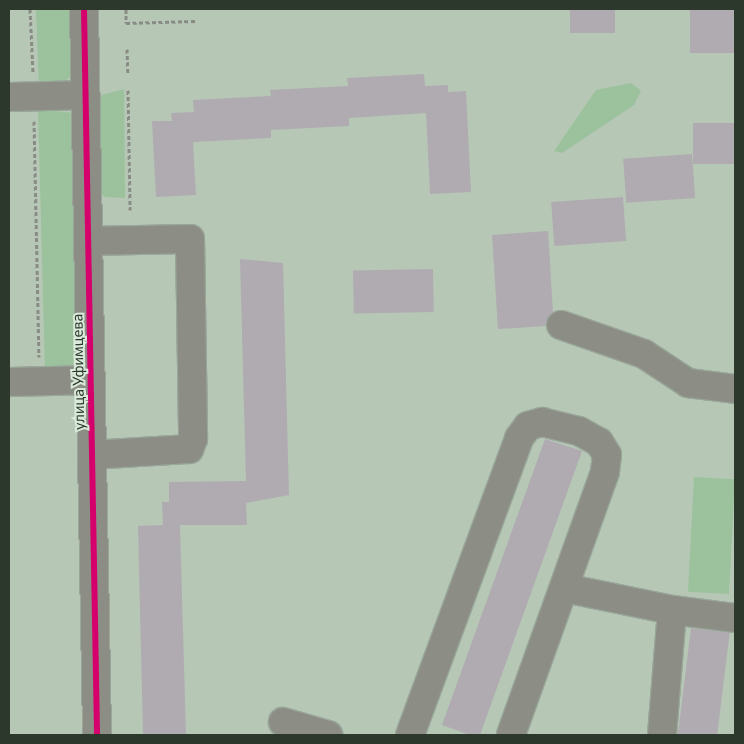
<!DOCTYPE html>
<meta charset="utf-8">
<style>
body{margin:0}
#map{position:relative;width:744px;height:744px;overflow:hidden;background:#b6c7b6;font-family:Commissioner,sans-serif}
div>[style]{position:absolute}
.green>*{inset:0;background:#9bc29c;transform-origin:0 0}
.building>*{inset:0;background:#b0abb1;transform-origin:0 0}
.path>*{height:3px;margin-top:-1.5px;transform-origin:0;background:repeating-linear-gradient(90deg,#888c84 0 4px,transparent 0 6.5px)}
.roads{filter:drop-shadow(1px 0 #99a699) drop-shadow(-1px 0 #99a699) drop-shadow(0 1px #99a699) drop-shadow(0 -1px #99a699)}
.minor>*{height:28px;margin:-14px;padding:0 14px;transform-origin:14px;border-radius:14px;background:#8c8e86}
.cycleway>*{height:6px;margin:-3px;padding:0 3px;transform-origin:3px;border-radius:3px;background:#d6006c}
span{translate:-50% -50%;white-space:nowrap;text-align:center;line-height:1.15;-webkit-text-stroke:4px #daeada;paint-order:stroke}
.street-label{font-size:15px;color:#2c382c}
.frame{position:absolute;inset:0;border:10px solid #2c382c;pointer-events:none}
</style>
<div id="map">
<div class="green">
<div style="clip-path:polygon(36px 9px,71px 9px,73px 74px,57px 89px,39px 89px)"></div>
<div style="clip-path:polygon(631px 83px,641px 91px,634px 105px,562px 153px,554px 151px,596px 90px)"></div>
<div style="clip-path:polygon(124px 89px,125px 198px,105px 197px,99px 192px,97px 105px,102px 95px)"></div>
<div style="clip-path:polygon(38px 109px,73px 113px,79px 364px,73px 371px,45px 372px)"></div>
<div style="left:694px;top:477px;width:41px;height:115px;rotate:3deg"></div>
</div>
<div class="building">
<div style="left:570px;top:9px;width:45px;height:24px"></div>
<div style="left:690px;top:9px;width:45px;height:44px"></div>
<div style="clip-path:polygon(424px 74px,425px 86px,448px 85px,448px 92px,466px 91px,471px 192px,430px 194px,426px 113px,349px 118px,349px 126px,271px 130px,271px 138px,193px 142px,196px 195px,156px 197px,152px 121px,172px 121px,171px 113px,194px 112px,193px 100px,271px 96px,270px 90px,348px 86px,347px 78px)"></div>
<div style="left:735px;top:123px;width:41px;height:42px;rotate:90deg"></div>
<div style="left:692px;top:154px;width:44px;height:69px;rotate:86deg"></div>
<div style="left:623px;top:197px;width:44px;height:72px;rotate:86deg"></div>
<div style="clip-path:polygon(548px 231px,553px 312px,546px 326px,498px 329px,492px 235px)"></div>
<div style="clip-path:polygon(240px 259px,283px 263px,289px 495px,246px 503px,247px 525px,180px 525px,186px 735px,143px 735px,138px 526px,163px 525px,162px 502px,169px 502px,169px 482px,246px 481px)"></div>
<div style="left:433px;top:269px;width:43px;height:80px;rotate:89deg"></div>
<div style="clip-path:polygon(545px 439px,582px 451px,480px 735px,470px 735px,442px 725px)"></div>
<div style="left:691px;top:628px;width:39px;height:107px;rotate:7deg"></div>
</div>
<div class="path">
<div style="left:30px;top:9px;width:64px;rotate:87.3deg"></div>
<div style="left:126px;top:9px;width:14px;rotate:90deg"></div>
<div style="left:126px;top:23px;width:69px;rotate:-1.7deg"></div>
<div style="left:127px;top:49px;width:24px;rotate:88deg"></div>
<div style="left:128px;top:90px;width:120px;rotate:89deg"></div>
<div style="left:34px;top:121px;width:236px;rotate:88.8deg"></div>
</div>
<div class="roads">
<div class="minor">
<div style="left:84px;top:9px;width:726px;rotate:88.97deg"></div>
<div style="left:9px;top:97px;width:75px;rotate:-1.5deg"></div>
<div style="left:88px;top:241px;width:102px;rotate:-1.1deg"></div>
<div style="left:190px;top:239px;width:200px;rotate:89.1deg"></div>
<div style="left:193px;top:439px;width:11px;rotate:112deg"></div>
<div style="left:189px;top:449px;width:97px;rotate:176.5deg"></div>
<div style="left:561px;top:325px;width:88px;rotate:19.3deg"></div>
<div style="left:644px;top:354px;width:53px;rotate:33.4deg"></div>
<div style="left:688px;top:383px;width:47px;rotate:7.3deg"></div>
<div style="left:9px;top:382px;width:81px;rotate:-1.4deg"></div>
<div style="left:565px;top:588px;width:109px;rotate:11.6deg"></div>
<div style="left:283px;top:722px;width:47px;rotate:16.1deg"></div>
<div style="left:410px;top:735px;width:316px;rotate:-69.8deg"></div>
<div style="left:519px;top:438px;width:15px;rotate:-53deg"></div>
<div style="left:528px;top:426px;width:15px;rotate:-16deg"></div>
<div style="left:542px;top:422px;width:38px;rotate:14deg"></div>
<div style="left:579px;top:431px;width:23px;rotate:29deg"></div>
<div style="left:599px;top:442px;width:15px;rotate:58deg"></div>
<div style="left:607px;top:455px;width:17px;rotate:97deg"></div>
<div style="left:605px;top:472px;width:279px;rotate:109.7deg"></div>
<div style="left:662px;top:735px;width:125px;rotate:-85.4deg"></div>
<div style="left:672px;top:610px;width:64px;rotate:7.2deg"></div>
</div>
</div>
<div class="cycleway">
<div style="left:84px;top:9px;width:726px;rotate:88.97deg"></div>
</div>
<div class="street-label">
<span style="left:78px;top:372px;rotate:-91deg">улица Уфимцева</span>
</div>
<div class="frame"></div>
</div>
